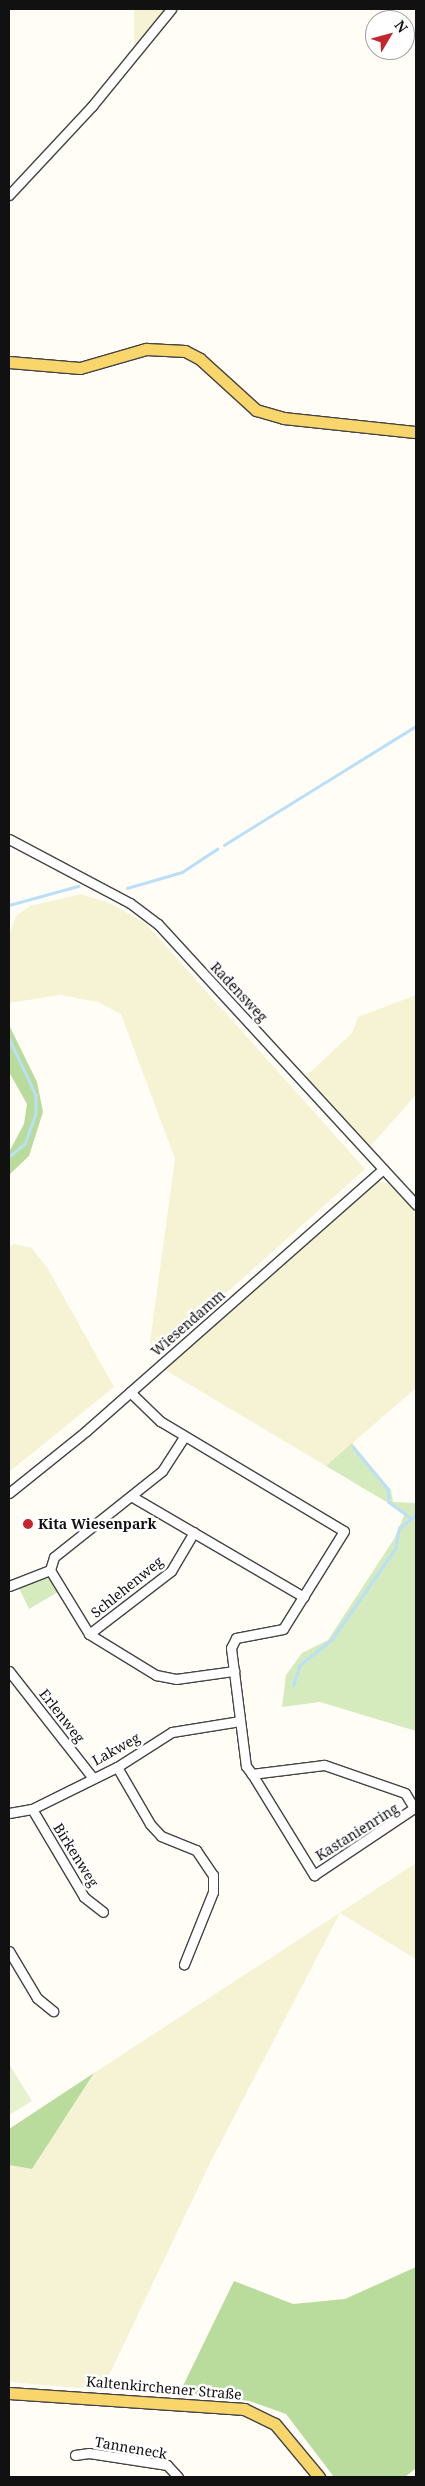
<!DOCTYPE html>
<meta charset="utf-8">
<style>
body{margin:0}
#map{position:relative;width:425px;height:2486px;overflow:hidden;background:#fffdf5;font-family:"Noto Serif",serif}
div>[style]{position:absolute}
.farmland>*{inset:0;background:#f6f3d4}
.green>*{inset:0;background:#d5ebbd}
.forest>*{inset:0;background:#b9dc9c}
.pitch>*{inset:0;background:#e6f2cf}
.stream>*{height:2.5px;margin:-1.25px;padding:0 1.25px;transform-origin:1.25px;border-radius:1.25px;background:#b9e0f7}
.roads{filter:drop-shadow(1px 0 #444) drop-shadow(-1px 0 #444) drop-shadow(0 1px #444) drop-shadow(0 -1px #444)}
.minor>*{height:9px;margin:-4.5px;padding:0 4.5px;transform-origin:4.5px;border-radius:4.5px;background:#fff}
.major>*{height:11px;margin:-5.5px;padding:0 5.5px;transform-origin:5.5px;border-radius:5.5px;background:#f9d66b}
.dots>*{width:14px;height:14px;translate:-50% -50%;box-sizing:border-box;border:2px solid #fff;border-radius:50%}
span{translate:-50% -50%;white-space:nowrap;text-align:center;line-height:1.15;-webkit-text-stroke:5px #fff;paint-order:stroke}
.street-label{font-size:14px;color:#111}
.poi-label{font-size:14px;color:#111;font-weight:700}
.left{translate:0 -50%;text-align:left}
.frame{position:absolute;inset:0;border:10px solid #111;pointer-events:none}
.north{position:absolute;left:365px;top:10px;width:50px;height:50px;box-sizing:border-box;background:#fff;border:1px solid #a0a0a0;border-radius:50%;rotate:53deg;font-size:14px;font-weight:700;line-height:20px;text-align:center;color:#111}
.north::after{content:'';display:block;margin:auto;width:18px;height:22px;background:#c4262e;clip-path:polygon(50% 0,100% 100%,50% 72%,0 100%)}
</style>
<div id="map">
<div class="farmland">
<div style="clip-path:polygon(134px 9px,166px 9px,134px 49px)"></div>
<div style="clip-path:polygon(81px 894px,112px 904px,146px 924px,365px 1169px,158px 1354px,150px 1342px,175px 1159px,121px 1014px,98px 1002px,60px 995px,9px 1003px,9px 935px,16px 916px,30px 906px)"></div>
<div style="clip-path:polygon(416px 995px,416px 1095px,368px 1149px,304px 1078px,352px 1033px,358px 1017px)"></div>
<div style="clip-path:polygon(378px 1181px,390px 1184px,416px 1211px,416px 1388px,326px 1466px,162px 1368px)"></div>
<div style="clip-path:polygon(14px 1244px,32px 1248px,48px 1269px,114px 1387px,9px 1472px,9px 1247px)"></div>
<div style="clip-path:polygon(416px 1863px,416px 1959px,340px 1913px,211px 2161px,102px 2390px,9px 2382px,9px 2165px,32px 2169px,94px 2073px)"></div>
</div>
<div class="green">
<div style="clip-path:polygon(352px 1443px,391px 1490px,393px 1502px,416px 1503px,416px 1731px,320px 1702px,282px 1707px,286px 1675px,302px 1653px,328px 1640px,394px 1539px,405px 1513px,326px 1466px)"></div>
<div style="clip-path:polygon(48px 1574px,58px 1592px,29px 1609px,18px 1586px)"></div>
</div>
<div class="forest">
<div style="clip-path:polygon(9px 1025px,37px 1082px,43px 1112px,29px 1156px,10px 1174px,9px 1152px,24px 1124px,27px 1104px,9px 1072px)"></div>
<div style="clip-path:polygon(94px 2073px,32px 2169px,9px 2165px,9px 2129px)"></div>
<div style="clip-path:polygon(416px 2267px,416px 2468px,405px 2477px,334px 2477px,286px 2414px,250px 2401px,180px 2392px,234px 2281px,293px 2304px,345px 2299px)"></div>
</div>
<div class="pitch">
<div style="clip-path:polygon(9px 2064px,32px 2101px,9px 2115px)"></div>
</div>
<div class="stream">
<div style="left:224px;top:845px;width:226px;rotate:-31.8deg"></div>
<div style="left:127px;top:888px;width:57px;rotate:-16.2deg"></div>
<div style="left:182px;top:872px;width:42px;rotate:-33.3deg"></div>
<div style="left:9px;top:905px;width:72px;rotate:-15.4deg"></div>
<div style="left:9px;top:1038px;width:63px;rotate:64.7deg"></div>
<div style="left:36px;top:1095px;width:19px;rotate:90deg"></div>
<div style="left:36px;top:1114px;width:32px;rotate:110deg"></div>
<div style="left:25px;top:1144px;width:21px;rotate:141deg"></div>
<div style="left:353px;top:1447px;width:55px;rotate:50.2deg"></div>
<div style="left:388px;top:1489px;width:13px;rotate:86deg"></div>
<div style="left:389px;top:1502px;width:26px;rotate:36deg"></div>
<div style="left:293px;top:1686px;width:22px;rotate:-72deg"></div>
<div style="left:300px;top:1665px;width:41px;rotate:-39.1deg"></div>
<div style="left:332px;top:1639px;width:110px;rotate:-55deg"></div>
<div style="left:395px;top:1549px;width:21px;rotate:-79deg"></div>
<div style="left:399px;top:1528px;width:21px;rotate:-37deg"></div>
</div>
<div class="roads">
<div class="minor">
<div style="left:9px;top:195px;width:122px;rotate:-47deg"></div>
<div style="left:92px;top:106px;width:125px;rotate:-50.8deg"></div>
<div style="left:9px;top:839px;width:137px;rotate:27.9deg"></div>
<div style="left:130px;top:903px;width:35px;rotate:37deg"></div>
<div style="left:158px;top:924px;width:381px;rotate:47.4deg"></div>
<div style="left:130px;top:1392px;width:42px;rotate:44deg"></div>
<div style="left:160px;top:1421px;width:214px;rotate:30.9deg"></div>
<div style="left:344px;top:1531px;width:115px;rotate:121.9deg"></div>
<div style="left:283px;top:1629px;width:48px;rotate:169.2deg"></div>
<div style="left:236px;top:1638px;width:11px;rotate:117deg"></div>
<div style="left:231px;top:1648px;width:119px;rotate:82.8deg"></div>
<div style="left:246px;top:1766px;width:10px;rotate:53deg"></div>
<div style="left:252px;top:1774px;width:119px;rotate:58.5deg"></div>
<div style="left:314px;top:1875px;width:120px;rotate:-33.8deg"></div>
<div style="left:414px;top:1808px;width:17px;rotate:-121deg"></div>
<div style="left:405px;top:1793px;width:86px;rotate:-160.9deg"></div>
<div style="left:324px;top:1765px;width:73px;rotate:172.9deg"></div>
<div style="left:184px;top:1437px;width:40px;rotate:122.9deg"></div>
<div style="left:162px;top:1471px;width:138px;rotate:141.5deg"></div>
<div style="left:54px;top:1557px;width:14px;rotate:107deg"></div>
<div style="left:50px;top:1570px;width:75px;rotate:58.6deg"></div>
<div style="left:89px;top:1634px;width:79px;rotate:31.5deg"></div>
<div style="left:156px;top:1675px;width:20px;rotate:11deg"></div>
<div style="left:176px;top:1679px;width:59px;rotate:-7.9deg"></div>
<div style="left:9px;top:1493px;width:99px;rotate:-38.8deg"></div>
<div style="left:86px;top:1431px;width:396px;rotate:-41.4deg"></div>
<div style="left:131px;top:1496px;width:200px;rotate:30.3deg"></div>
<div style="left:9px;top:1586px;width:44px;rotate:-21.3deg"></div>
<div style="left:89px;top:1634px;width:103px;rotate:-37.5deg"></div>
<div style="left:171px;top:1571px;width:45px;rotate:-59.5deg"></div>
<div style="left:9px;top:1671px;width:136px;rotate:51.9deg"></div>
<div style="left:117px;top:1767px;width:66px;rotate:59.9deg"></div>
<div style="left:150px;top:1824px;width:16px;rotate:47deg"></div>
<div style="left:161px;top:1836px;width:38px;rotate:22deg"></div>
<div style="left:196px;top:1850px;width:30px;rotate:56deg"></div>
<div style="left:213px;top:1875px;width:17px;rotate:90deg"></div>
<div style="left:213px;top:1892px;width:78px;rotate:111.9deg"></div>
<div style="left:32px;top:1809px;width:102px;rotate:59.4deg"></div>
<div style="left:84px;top:1897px;width:24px;rotate:38deg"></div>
<div style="left:9px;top:1813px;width:23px;rotate:-10deg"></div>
<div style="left:32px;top:1809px;width:95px;rotate:-26.3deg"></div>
<div style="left:117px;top:1767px;width:65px;rotate:-32.5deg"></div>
<div style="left:172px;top:1732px;width:69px;rotate:-9.2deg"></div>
<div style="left:9px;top:1951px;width:55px;rotate:59.2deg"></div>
<div style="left:37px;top:1998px;width:21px;rotate:39deg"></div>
<div style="left:75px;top:2455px;width:14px;rotate:-8deg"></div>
<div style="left:89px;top:2453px;width:79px;rotate:8.7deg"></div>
<div style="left:167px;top:2465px;width:16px;rotate:47deg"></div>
</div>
<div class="major">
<div style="left:9px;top:362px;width:71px;rotate:4.8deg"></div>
<div style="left:80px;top:368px;width:69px;rotate:-16.1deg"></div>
<div style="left:146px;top:349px;width:39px;rotate:3deg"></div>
<div style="left:185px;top:351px;width:17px;rotate:28deg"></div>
<div style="left:200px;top:359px;width:76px;rotate:42.3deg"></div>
<div style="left:256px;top:410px;width:29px;rotate:16deg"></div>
<div style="left:284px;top:418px;width:133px;rotate:6.1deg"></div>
<div style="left:9px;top:2393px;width:236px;rotate:3.9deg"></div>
<div style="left:244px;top:2409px;width:34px;rotate:26deg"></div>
<div style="left:275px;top:2424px;width:69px;rotate:50.3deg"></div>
</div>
</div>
<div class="dots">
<div style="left:28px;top:1524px;background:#c4262e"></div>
</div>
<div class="street-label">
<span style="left:239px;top:992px;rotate:47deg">Radensweg</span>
<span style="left:188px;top:1323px;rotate:-41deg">Wiesendamm</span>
<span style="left:127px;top:1587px;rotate:-39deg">Schlehenweg</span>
<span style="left:62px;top:1716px;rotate:52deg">Erlenweg</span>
<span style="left:116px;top:1749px;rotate:-29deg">Lakweg</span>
<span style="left:357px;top:1832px;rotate:-32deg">Kastanienring</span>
<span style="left:76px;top:1855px;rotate:58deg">Birkenweg</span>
<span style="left:164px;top:2388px;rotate:5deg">Kaltenkirchener Straße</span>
<span style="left:131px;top:2448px;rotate:10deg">Tanneneck</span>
</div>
<div class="poi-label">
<span class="left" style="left:38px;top:1524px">Kita Wiesenpark</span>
</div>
<div class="frame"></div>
<div class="north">N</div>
</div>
